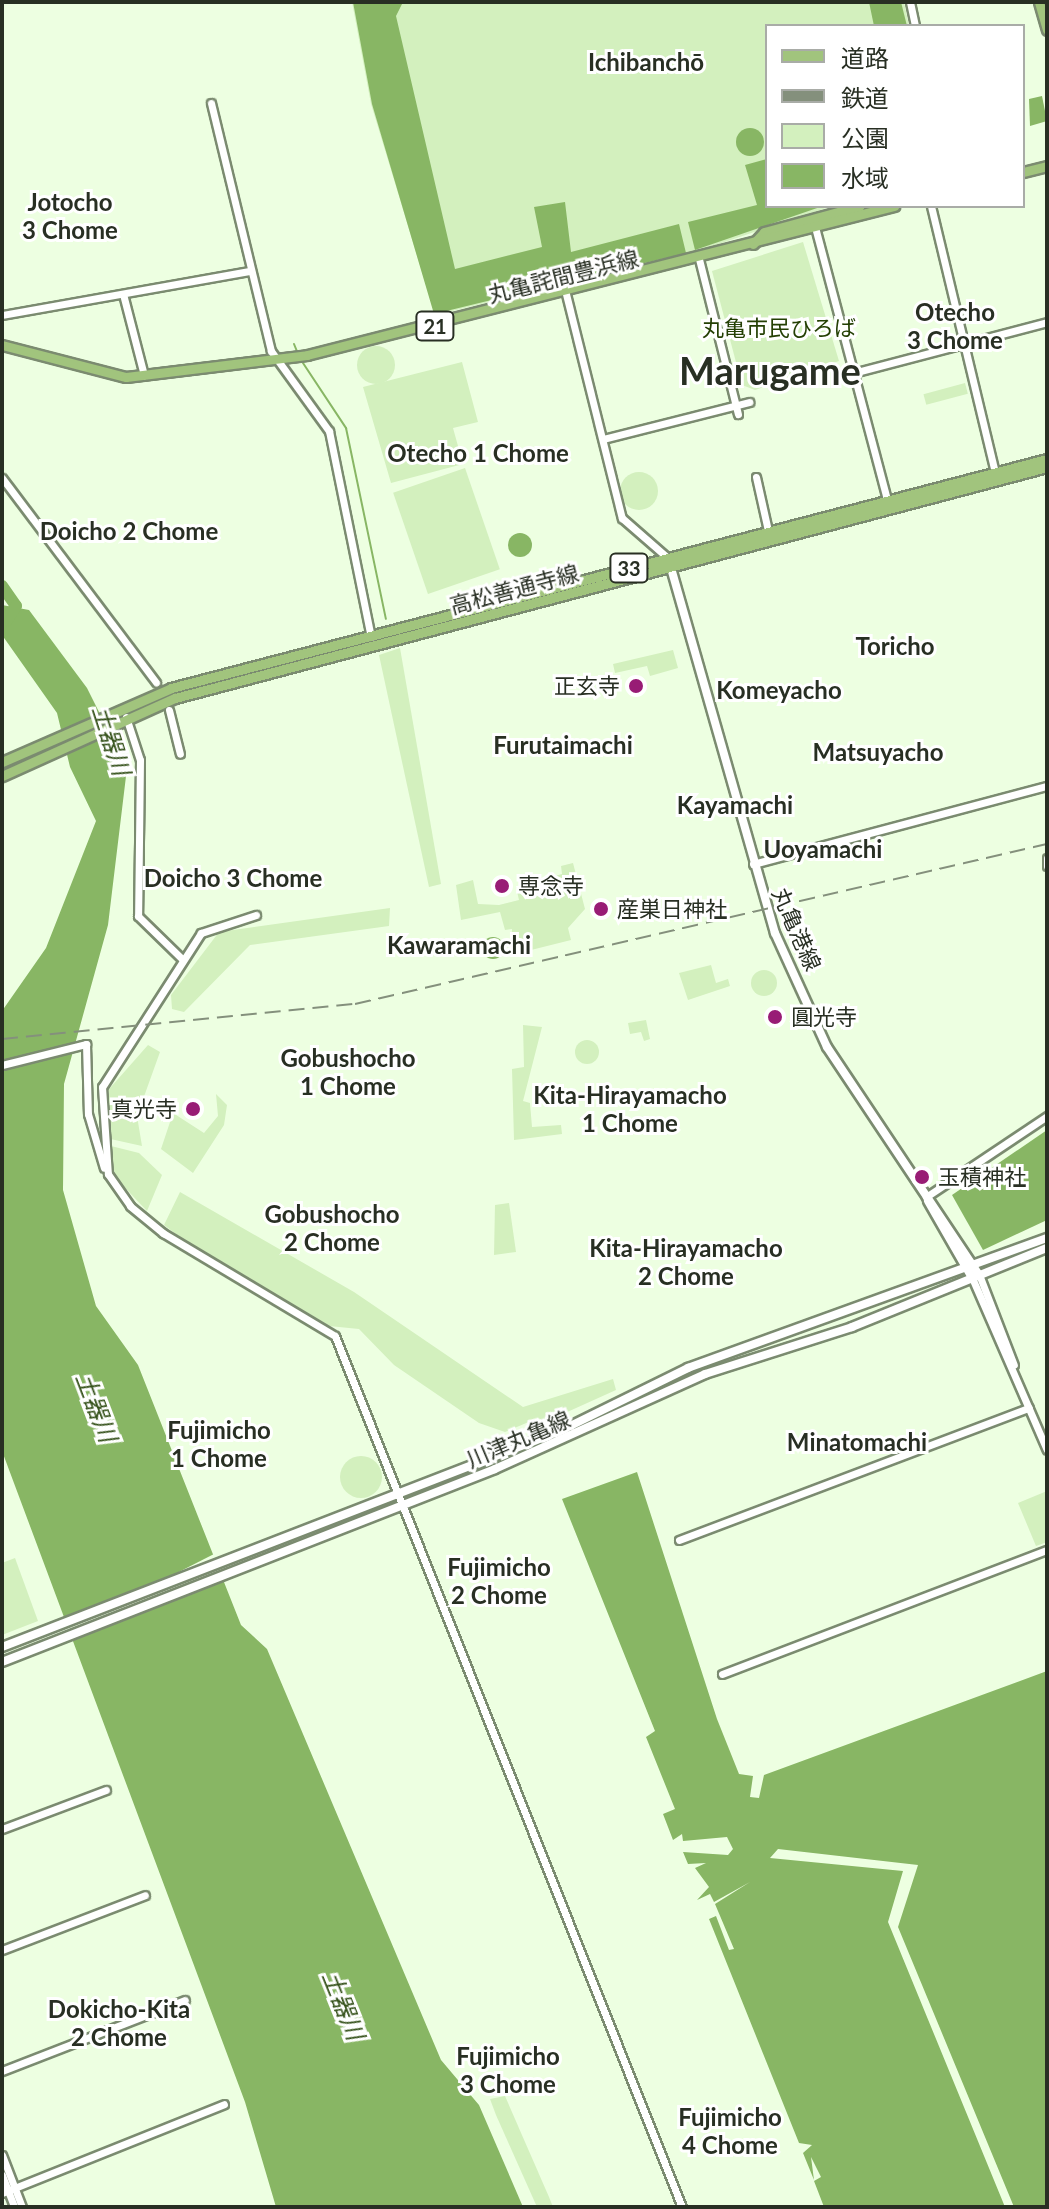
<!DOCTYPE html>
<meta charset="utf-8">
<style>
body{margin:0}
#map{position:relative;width:1049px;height:2209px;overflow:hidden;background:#edffe1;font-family:Lato,"Noto Sans JP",sans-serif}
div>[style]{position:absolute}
.green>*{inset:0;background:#d3f0be;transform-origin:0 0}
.round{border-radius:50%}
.water>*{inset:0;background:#88b664}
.pier>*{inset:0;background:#edffe1;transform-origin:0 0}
.stream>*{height:2px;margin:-1px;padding:0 1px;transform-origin:1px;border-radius:1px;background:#88b664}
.river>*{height:12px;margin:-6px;padding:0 6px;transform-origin:6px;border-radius:6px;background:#88b664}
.roads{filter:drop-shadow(2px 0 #7b8b70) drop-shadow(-2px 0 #7b8b70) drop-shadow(0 2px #7b8b70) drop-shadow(0 -2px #7b8b70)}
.tertiary>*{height:7px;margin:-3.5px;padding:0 3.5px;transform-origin:3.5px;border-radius:3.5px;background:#fff}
.secondary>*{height:8px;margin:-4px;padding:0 4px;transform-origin:4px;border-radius:4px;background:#fff}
.primary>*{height:9px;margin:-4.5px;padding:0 4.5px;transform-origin:4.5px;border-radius:4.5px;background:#a1c47d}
.rail>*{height:2px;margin-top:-1px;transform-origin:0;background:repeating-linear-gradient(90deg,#84907c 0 16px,transparent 0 24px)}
.dots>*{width:22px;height:22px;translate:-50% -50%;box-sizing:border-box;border:4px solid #fff;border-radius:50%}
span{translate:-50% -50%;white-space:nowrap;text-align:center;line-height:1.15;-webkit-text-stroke:6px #fff;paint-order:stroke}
.shield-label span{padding:2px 6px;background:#fff;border:2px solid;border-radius:6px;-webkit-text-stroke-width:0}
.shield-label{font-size:20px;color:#282f23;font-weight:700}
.street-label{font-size:22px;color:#282f23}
.park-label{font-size:22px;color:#244004}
.poi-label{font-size:22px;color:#282f23}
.right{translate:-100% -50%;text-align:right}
.left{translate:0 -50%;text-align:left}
.neighbourhood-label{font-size:24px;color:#282f23;font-weight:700}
.water-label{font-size:24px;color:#335018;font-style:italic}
.town-label{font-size:38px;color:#282f23;font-weight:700}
.frame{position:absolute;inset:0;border:4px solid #282f23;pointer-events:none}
.legend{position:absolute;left:765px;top:24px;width:260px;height:184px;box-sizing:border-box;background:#fff;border:2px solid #a9aca7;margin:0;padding:10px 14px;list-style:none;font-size:24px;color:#282f23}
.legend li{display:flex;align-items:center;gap:16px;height:40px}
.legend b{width:40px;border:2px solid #a9aca7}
</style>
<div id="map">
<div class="green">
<div style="clip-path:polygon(352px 2px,904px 2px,909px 26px,767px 26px,767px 206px,832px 206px,686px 255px,435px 315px,371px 104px)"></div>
<div style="clip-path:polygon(803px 242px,839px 361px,755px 390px,742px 385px,712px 271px)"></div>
<div class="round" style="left:357px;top:346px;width:38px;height:38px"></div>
<div style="clip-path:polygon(462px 362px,478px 422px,453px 428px,463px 464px,391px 483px,363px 387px)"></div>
<div style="left:965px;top:383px;width:11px;height:43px;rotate:75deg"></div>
<div style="left:465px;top:468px;width:107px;height:76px;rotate:71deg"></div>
<div class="round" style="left:620px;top:472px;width:38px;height:38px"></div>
<div style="clip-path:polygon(400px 648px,441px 884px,429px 887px,379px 655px)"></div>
<div style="clip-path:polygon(673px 650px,678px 668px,650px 676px,647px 666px,615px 673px,613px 664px)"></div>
<div style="clip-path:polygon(573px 863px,585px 909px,568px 928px,571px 940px,511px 955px,512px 929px,505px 930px,500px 912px,461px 920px,456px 885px,473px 880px,478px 904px,499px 905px,519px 900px,516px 887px,562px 874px,561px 866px)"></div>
<div style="clip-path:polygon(390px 908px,389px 926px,250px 945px,184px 1012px,172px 1009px,171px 995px,219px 932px)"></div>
<div style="clip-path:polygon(711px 965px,716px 983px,728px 979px,730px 986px,688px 1000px,679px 973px)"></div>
<div class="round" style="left:751px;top:970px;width:26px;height:26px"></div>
<div style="clip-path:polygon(646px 1020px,650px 1039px,644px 1041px,641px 1032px,630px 1034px,628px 1023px)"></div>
<div style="clip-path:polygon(523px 1025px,542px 1027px,523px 1101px,530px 1103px,532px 1127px,561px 1125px,562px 1134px,514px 1140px,512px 1069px,524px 1067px)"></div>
<div class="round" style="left:575px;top:1040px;width:24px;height:24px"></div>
<div style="clip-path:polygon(148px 1045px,160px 1052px,137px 1116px,142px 1146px,106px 1138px,103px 1096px)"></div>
<div style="clip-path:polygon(216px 1094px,227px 1105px,224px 1125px,193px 1173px,161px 1149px,173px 1113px,204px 1133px,218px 1116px)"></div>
<div style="clip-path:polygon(111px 1146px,139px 1153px,162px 1175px,147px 1211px,111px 1173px)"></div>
<div style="clip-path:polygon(180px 1192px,354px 1292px,523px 1407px,613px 1379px,616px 1390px,534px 1427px,531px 1421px,505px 1432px,479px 1423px,394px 1365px,359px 1329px,329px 1326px,201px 1253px,164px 1225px)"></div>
<div style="clip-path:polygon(509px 1203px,516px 1252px,494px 1255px,495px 1205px)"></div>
<div class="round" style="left:340px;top:1456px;width:42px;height:42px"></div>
<div style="clip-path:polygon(1047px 1491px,1047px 1542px,1036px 1546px,1018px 1503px)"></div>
<div style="clip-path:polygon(15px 1558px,38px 1621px,2px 1635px,2px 1563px)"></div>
<div style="clip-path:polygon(505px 2096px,549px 2197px,553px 2207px,537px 2207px,496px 2115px,490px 2099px)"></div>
</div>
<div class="water">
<div style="clip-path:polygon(353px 2px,403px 2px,396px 16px,455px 269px,542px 247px,534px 207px,565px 202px,571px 252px,679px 224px,686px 253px,434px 314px,372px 104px)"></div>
<div style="clip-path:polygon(869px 2px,901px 2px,907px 26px,874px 26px)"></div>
<div style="clip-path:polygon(1042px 96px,1047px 121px,1030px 126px,1029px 99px)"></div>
<div class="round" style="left:736px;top:128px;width:28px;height:28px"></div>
<div style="clip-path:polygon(767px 159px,767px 206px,823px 206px,695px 250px,688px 222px,757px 205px,745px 165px)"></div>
<div class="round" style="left:508px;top:533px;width:24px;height:24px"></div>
<div style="clip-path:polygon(2px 605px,29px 610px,87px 688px,127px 768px,108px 925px,64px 1084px,63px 1190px,96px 1306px,138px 1365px,241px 1625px,267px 1649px,441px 2060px,479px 2105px,523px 2207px,276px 2207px,245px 2102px,2px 1451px,2px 1011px,46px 948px,96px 821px,70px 767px,57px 713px,2px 635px)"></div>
<div class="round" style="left:482px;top:937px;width:22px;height:22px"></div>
<div style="clip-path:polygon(1047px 1130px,1047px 1220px,983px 1250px,952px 1195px)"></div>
<div style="clip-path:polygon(637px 1472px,717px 1719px,739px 1774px,753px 1776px,750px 1797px,759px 1798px,764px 1775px,1047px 1671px,1047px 2207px,1014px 2207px,898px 1927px,918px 1865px,778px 1849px,770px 1858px,903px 1871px,888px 1922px,1005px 2207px,824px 2207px,814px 2181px,821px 2177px,811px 2157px,814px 2180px,803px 2153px,812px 2145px,799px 2143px,709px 1919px,716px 1916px,729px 1950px,734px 1949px,715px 1904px,750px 1882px,714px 1902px,710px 1894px,697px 1900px,709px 1887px,695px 1868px,706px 1863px,688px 1864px,683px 1852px,728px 1855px,733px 1849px,727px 1837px,683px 1841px,682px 1834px,673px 1840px,663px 1814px,675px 1809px,646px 1737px,655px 1731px,562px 1499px)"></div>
</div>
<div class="pier">
<div style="left:216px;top:1553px;width:11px;height:167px;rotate:63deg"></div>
<div style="left:223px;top:1568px;width:13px;height:169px;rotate:72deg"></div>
</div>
<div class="stream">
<div style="left:294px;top:344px;width:11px;rotate:68deg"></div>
<div style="left:301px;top:360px;width:82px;rotate:56.5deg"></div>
<div style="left:346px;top:428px;width:195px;rotate:78.2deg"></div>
</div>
<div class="river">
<div style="left:2px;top:586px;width:24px;rotate:55deg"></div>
<div style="left:16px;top:606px;width:17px;rotate:123deg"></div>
</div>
<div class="roads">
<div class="tertiary">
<div style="left:910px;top:2px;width:25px;rotate:78deg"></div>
<div style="left:211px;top:103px;width:255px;rotate:76.4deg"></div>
<div style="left:271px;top:351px;width:99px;rotate:54.1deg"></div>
<div style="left:329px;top:431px;width:210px;rotate:78.5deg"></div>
<div style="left:931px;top:206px;width:278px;rotate:76.5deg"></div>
<div style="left:815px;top:227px;width:286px;rotate:75.2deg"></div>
<div style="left:699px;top:259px;width:160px;rotate:75.9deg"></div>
<div style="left:123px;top:294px;width:84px;rotate:75.5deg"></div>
<div style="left:566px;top:294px;width:231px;rotate:76deg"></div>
<div style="left:622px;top:518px;width:61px;rotate:41deg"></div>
<div style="left:2px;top:315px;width:252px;rotate:-10.1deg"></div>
<div style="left:853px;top:373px;width:201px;rotate:-14.7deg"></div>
<div style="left:603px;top:439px;width:151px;rotate:-14.2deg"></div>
<div style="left:756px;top:477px;width:59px;rotate:77.4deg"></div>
<div style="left:2px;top:478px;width:256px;rotate:53deg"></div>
<div style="left:169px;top:710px;width:45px;rotate:76deg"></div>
<div style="left:126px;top:717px;width:45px;rotate:72deg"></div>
<div style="left:140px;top:760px;width:156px;rotate:90.7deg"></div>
<div style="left:138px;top:916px;width:62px;rotate:44.3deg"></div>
<div style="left:1047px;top:858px;width:8px;rotate:90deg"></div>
<div style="left:753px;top:864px;width:304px;rotate:-14.9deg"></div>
<div style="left:256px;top:915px;width:58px;rotate:161.9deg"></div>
<div style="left:201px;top:933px;width:183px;rotate:122.7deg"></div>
<div style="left:102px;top:1087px;width:87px;rotate:86.1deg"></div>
<div style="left:108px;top:1174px;width:39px;rotate:55deg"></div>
<div style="left:130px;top:1206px;width:43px;rotate:39.3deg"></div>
<div style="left:163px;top:1233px;width:200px;rotate:30.9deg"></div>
<div style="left:335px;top:1336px;width:938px;rotate:68.28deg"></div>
<div style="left:2px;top:1065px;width:87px;rotate:-14deg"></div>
<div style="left:86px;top:1044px;width:70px;rotate:88.4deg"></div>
<div style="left:88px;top:1114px;width:56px;rotate:73.5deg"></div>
<div style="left:926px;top:1197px;width:146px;rotate:-33.8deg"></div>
<div style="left:980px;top:1277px;width:94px;rotate:68.9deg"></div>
<div style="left:973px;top:1280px;width:185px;rotate:66.5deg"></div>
<div style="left:679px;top:1540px;width:374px;rotate:-20.7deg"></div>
<div style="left:722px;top:1674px;width:348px;rotate:-20.9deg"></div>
<div style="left:2px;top:1829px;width:111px;rotate:-20.6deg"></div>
<div style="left:2px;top:1950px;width:153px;rotate:-21deg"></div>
<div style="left:2px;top:2071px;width:196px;rotate:-21.2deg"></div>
<div style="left:2px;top:2155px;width:56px;rotate:69deg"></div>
<div style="left:2px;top:2175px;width:34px;rotate:69deg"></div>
<div style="left:2px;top:2193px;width:239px;rotate:-21.8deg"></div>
</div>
<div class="secondary">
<div style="left:669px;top:561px;width:387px;rotate:74.1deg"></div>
<div style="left:775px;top:933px;width:125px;rotate:65.5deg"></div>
<div style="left:827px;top:1047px;width:272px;rotate:56.3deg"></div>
<div style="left:928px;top:1201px;width:86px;rotate:60.2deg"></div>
<div style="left:2px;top:1647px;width:598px;rotate:-21.16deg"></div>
<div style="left:560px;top:1431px;width:143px;rotate:-26.2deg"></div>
<div style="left:688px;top:1368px;width:382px;rotate:-19.9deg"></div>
<div style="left:2px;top:1662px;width:529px;rotate:-21.38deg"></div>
<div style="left:495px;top:1469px;width:230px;rotate:-24.3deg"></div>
<div style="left:705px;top:1374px;width:154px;rotate:-17.7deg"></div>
<div style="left:852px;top:1327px;width:210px;rotate:-22.1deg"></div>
</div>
<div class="primary">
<div style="left:1039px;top:2px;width:29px;rotate:74deg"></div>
<div style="left:1023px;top:172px;width:25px;rotate:-14deg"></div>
<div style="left:753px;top:244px;width:16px;rotate:-47deg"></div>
<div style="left:764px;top:232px;width:99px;rotate:-15.2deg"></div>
<div style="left:2px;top:345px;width:128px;rotate:14.5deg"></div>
<div style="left:126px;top:377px;width:182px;rotate:-6.9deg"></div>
<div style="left:307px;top:355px;width:606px;rotate:-14.24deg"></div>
<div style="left:2px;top:762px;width:184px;rotate:-23.6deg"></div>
<div style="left:171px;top:688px;width:905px;rotate:-14.65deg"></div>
<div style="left:2px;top:776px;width:190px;rotate:-24.3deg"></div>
<div style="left:175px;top:698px;width:902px;rotate:-14.84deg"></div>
</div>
</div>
<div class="rail">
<div style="left:2px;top:1039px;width:355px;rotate:-5.7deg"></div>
<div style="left:355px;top:1004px;width:710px;rotate:-13.02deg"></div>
</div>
<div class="dots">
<div style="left:636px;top:686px;background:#981c75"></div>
<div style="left:502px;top:886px;background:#981c75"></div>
<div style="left:601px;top:909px;background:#981c75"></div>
<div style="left:775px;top:1017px;background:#981c75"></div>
<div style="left:193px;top:1109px;background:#981c75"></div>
<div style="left:922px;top:1177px;background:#981c75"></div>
</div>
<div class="shield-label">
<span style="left:435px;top:326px">21</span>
<span style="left:629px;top:568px">33</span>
</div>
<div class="street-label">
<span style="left:563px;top:276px;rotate:-14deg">丸亀詫間豊浜線</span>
<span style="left:514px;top:589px;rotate:-15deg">高松善通寺線</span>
<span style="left:797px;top:929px;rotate:66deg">丸亀港線</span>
<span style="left:518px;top:1439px;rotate:-23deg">川津丸亀線</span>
</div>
<div class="park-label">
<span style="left:779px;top:328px">丸亀市民ひろば</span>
</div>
<div class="poi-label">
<span class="right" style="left:620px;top:686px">正玄寺</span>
<span class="left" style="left:518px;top:886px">専念寺</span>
<span class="left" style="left:617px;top:909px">産巣日神社</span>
<span class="left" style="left:791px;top:1017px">圓光寺</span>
<span class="right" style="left:177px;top:1109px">真光寺</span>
<span class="left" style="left:938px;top:1177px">玉積神社</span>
</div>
<div class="neighbourhood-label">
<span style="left:646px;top:62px">Ichibanchō</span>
<span style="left:70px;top:216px">Jotocho<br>3 Chome</span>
<span style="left:955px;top:326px">Otecho<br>3 Chome</span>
<span style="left:478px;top:453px">Otecho 1 Chome</span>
<span style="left:129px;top:531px">Doicho 2 Chome</span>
<span style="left:895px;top:646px">Toricho</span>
<span style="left:779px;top:690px">Komeyacho</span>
<span style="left:563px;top:745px">Furutaimachi</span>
<span style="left:878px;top:752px">Matsuyacho</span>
<span style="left:735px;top:805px">Kayamachi</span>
<span style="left:823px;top:849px">Uoyamachi</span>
<span style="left:233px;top:878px">Doicho 3 Chome</span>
<span style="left:459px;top:945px">Kawaramachi</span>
<span style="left:348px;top:1072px">Gobushocho<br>1 Chome</span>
<span style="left:630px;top:1109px">Kita-Hirayamacho<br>1 Chome</span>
<span style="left:332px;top:1228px">Gobushocho<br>2 Chome</span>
<span style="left:686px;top:1262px">Kita-Hirayamacho<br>2 Chome</span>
<span style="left:219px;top:1444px">Fujimicho<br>1 Chome</span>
<span style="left:857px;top:1442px">Minatomachi</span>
<span style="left:499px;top:1581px">Fujimicho<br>2 Chome</span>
<span style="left:119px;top:2023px">Dokicho-Kita<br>2 Chome</span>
<span style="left:508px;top:2070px">Fujimicho<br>3 Chome</span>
<span style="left:730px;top:2131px">Fujimicho<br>4 Chome</span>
</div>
<div class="water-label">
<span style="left:112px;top:740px;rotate:72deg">土器川</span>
<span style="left:97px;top:1407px;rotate:69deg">土器川</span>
<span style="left:344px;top:2005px;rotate:68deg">土器川</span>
</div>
<div class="town-label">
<span style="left:770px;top:371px">Marugame</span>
</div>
<div class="frame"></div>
<ul class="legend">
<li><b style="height:10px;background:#a1c47d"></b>道路</li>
<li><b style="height:10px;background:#84907c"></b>鉄道</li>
<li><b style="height:22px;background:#d3f0be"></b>公園</li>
<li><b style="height:22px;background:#88b664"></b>水域</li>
</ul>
</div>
